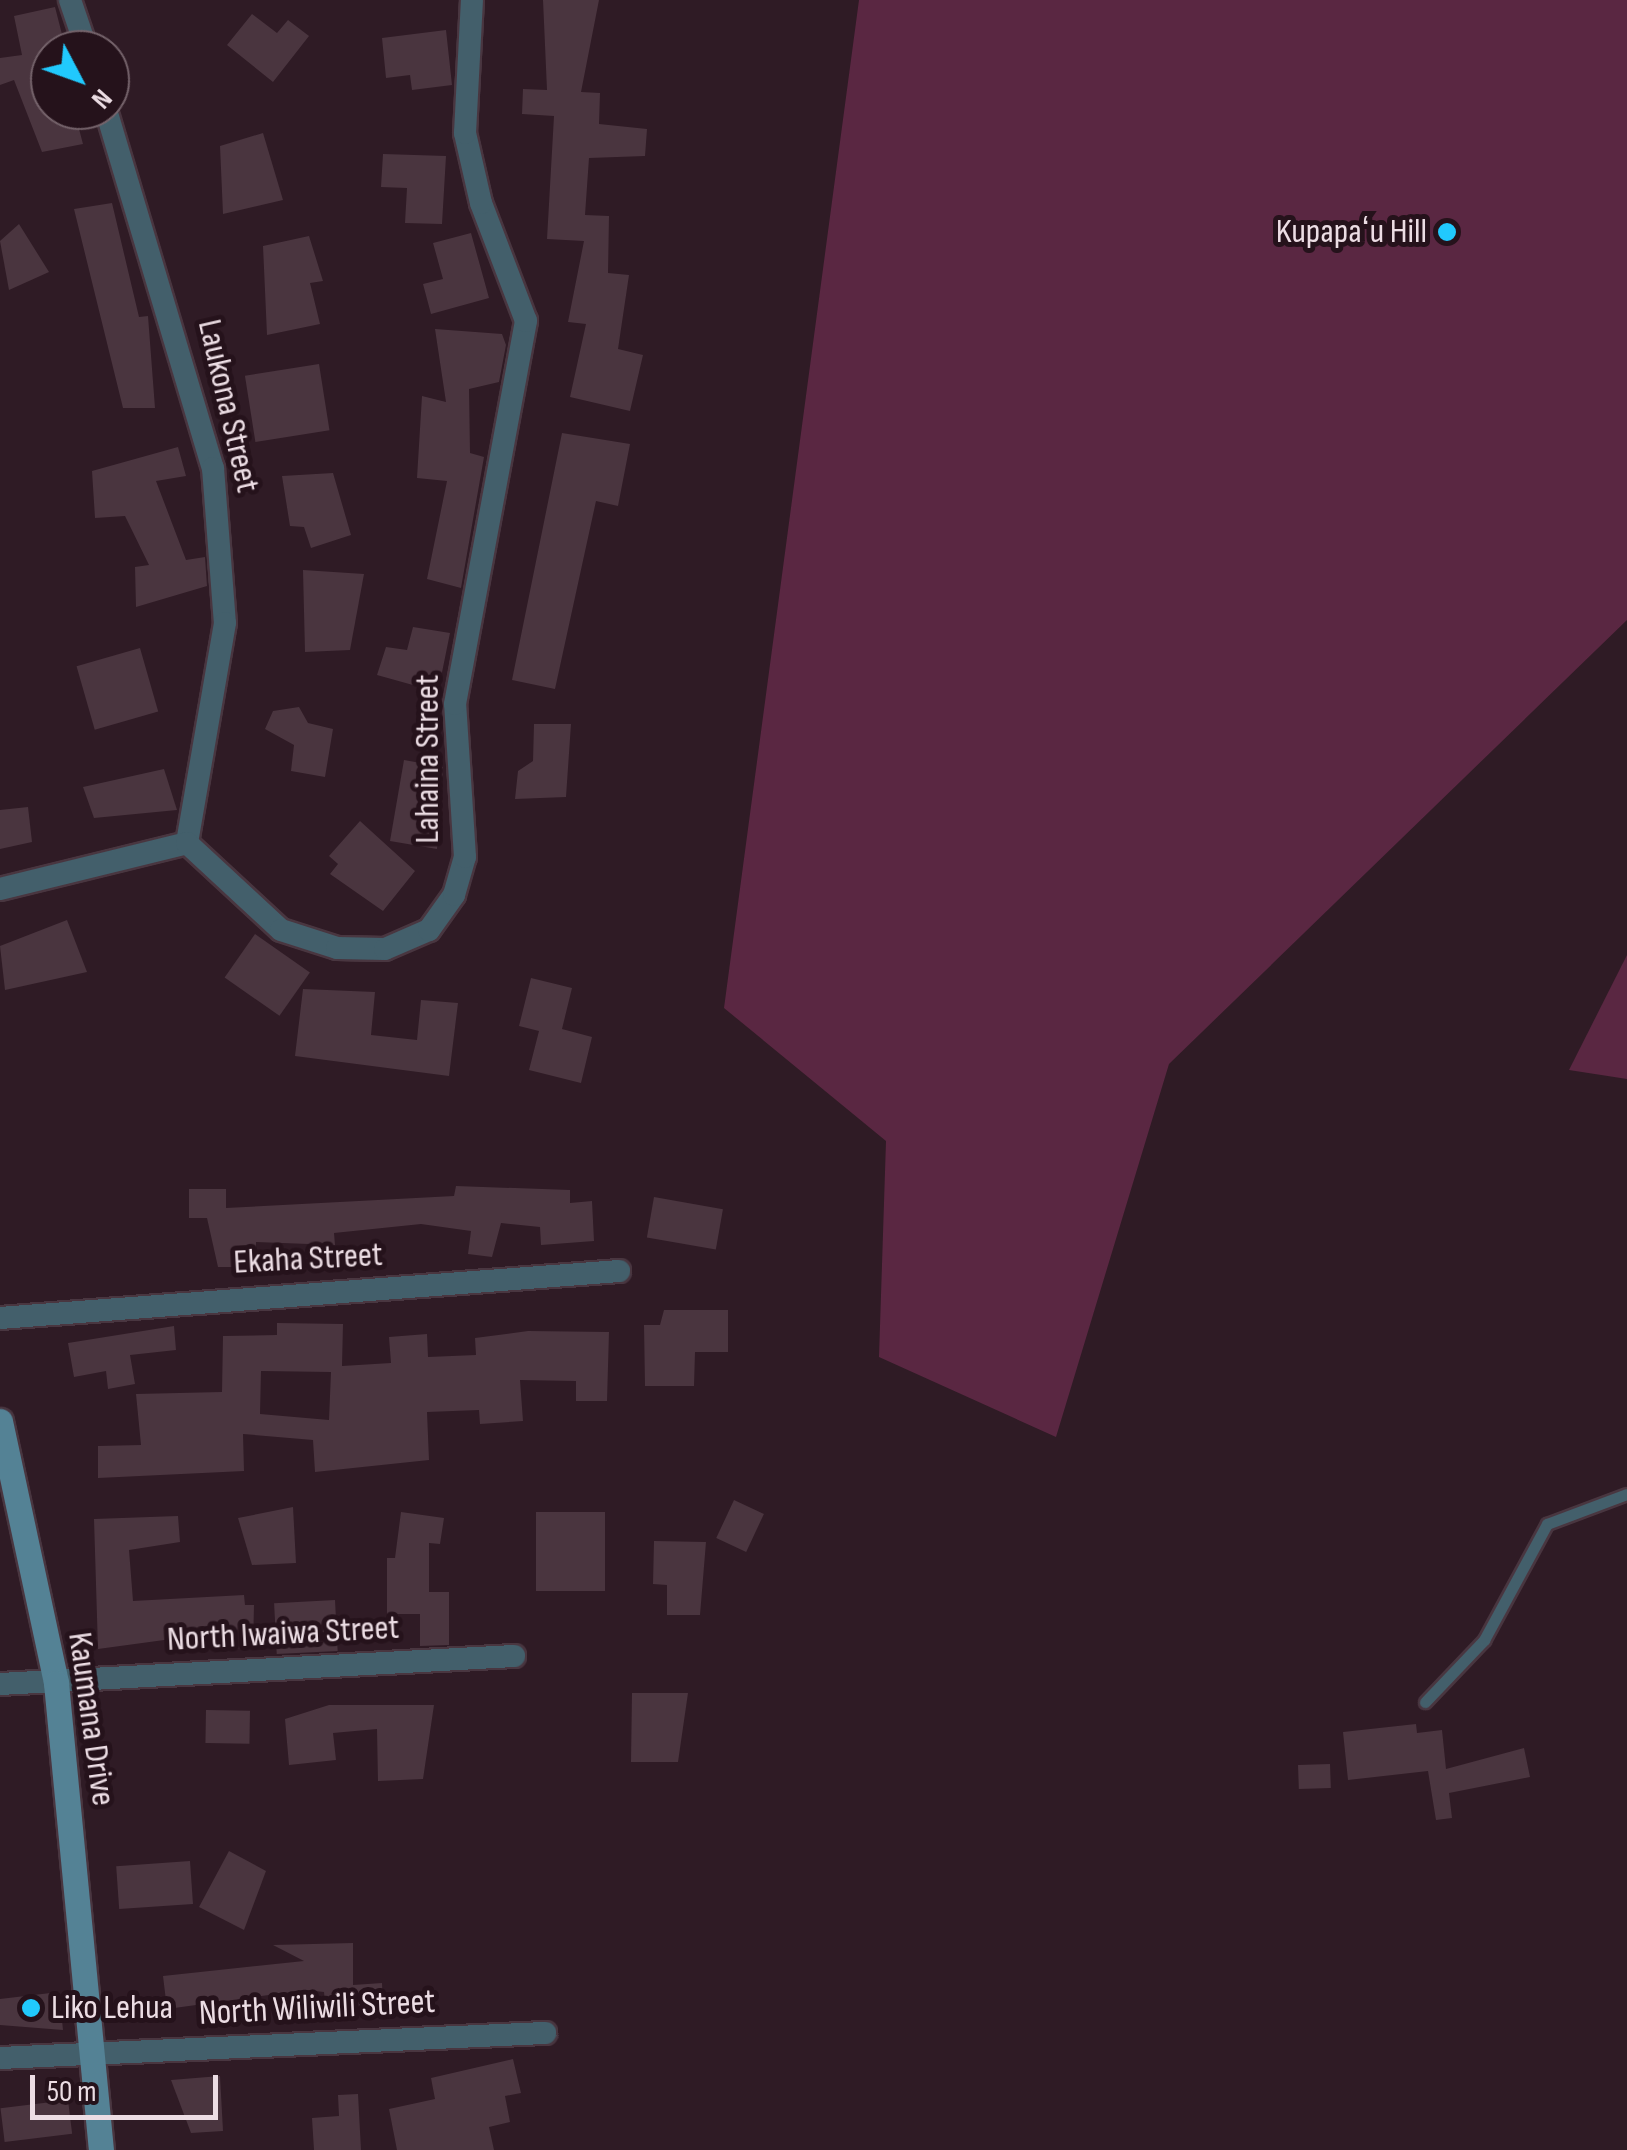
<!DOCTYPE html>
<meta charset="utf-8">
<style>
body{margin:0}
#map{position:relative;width:1627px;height:2150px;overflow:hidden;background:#2f1b25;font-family:"Sofia Sans Condensed",sans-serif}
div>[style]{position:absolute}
.green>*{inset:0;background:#5a2742}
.building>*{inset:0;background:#4a353f;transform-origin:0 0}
.roads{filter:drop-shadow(2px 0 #493640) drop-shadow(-2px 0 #493640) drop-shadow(0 2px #493640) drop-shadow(0 -2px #493640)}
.lane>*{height:11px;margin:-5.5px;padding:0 5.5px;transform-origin:5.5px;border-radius:5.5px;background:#435f6b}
.street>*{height:22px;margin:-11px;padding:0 11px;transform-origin:11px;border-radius:11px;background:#435f6b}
.secondary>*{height:25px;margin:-12.5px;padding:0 12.5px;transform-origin:12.5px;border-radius:12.5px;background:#548295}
.dots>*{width:28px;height:28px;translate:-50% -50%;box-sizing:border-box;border:5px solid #25121b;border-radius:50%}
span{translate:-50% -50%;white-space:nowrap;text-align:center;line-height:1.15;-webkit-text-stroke:10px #25121b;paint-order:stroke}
.poi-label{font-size:35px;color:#ecdde4}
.right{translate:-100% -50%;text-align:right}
.left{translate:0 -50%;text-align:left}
.street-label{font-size:35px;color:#ecdde4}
.north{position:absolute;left:30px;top:30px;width:100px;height:100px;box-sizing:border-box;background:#25121b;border:2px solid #75636b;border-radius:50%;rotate:131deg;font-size:28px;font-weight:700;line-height:40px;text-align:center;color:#ecdde4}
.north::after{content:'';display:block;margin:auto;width:35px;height:45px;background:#21c9fd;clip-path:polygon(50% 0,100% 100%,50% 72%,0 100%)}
.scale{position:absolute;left:30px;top:2075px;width:188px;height:45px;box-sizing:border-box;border:5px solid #ecdde4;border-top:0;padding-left:12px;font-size:30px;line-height:35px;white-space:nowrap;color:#ecdde4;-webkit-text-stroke:8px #25121b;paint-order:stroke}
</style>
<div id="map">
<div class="green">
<div style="clip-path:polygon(859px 0,1627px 0,1627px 620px,1169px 1064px,1056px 1437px,879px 1357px,886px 1141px,724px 1008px)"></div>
<div style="clip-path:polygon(1627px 955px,1627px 1079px,1569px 1070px)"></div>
</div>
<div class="building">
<div style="clip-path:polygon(543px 0,599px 0,581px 92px,600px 93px,599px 124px,647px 129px,645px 156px,589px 158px,585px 215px,609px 216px,608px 273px,629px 275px,618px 349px,643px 355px,630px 411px,570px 397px,586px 324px,568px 322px,584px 241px,547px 239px,554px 116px,522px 114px,523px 89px,547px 90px)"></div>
<div style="clip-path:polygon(55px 7px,66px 50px,50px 50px,50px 110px,74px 110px,83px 144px,42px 152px,14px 80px,0 85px,0 58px,22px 55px,14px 16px)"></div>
<div style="clip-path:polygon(252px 14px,277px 33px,288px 20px,309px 36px,273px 82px,227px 45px)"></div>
<div style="clip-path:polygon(446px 30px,452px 85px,412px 90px,410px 75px,386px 78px,382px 38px)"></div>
<div style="clip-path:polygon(263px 133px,283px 200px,223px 214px,220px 146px)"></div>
<div style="clip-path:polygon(383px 154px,446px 156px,442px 224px,405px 223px,407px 188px,381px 187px)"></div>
<div style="clip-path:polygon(112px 203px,139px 317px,148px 316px,155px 408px,123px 408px,74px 209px)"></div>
<div style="clip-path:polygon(19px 224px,49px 272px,9px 290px,0 241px)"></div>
<div style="clip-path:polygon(471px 233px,489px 298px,431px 314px,423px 284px,443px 279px,433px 243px)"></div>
<div style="clip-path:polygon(309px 236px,323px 281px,310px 283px,320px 324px,267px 335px,263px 246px)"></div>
<div style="clip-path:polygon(435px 329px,502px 334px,506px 345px,499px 382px,469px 389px,470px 453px,484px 457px,461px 588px,427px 579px,447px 481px,417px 478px,422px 396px,446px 402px)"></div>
<div style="left:319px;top:364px;width:67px;height:75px;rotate:81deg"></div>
<div style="clip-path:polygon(562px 433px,630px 444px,618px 506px,596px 501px,555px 689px,512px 680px)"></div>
<div style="clip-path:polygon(178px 447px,186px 476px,156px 481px,186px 560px,205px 557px,207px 586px,136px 607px,135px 567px,149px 565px,125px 516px,95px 518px,92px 471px)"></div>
<div style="clip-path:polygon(333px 473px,351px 535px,311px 548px,304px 527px,290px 526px,282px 476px)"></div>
<div style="clip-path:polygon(303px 570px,364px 574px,350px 650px,305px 652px)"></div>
<div style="clip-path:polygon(413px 627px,450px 633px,438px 692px,377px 675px,386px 647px,407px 650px)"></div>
<div style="left:140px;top:648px;width:66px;height:66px;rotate:74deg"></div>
<div style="clip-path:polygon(299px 707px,308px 723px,333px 729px,325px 777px,291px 771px,294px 745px,265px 729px,273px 711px)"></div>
<div style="clip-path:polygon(534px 724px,571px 724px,566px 797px,515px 799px,518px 771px,533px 761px)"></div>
<div style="clip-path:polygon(404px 760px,443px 767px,437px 849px,390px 841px)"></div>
<div style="clip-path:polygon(164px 769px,177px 810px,94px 818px,83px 787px)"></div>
<div style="clip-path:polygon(28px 807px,32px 842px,0 849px,0 810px)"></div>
<div style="clip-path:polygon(360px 821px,415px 871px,383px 911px,330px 874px,338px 864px,329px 856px)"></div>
<div style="clip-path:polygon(67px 920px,87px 972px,5px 990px,0 946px)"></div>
<div style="left:255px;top:934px;width:67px;height:53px;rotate:35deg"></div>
<div style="clip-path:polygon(531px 978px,572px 988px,562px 1029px,592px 1037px,581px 1083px,529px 1070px,539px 1031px,519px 1026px)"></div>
<div style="clip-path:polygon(303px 989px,375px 992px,371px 1035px,417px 1040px,421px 1000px,458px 1003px,449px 1076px,295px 1056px)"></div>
<div style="clip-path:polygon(456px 1186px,570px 1190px,570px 1203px,592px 1201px,594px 1241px,541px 1245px,540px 1227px,501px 1223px,492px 1257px,468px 1254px,471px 1231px,421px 1224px,334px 1233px,335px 1245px,256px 1242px,256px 1267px,218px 1267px,207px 1218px,189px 1218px,189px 1189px,226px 1189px,226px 1208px,454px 1196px)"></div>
<div style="left:654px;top:1197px;width:70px;height:41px;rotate:10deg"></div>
<div style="clip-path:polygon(664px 1310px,728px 1310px,728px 1352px,695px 1352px,694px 1386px,645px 1386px,644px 1325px,660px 1325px)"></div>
<div style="clip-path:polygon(evenodd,277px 1323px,343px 1324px,342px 1366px,391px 1363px,389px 1337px,427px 1334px,428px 1357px,476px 1355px,475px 1338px,528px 1331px,609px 1332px,607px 1401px,576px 1401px,576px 1381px,520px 1380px,523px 1421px,480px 1424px,479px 1410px,427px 1412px,429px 1460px,315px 1472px,313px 1440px,243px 1434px,244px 1471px,98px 1478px,98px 1446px,141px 1445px,136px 1394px,222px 1392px,223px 1336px,277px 1335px,277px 1323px,261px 1371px,331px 1372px,329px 1420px,260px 1414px,261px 1371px)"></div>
<div style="clip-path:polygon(174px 1326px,176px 1350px,130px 1355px,135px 1384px,108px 1389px,106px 1371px,74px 1377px,68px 1343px)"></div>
<div style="left:734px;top:1500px;width:33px;height:42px;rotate:25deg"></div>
<div style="clip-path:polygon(293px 1507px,296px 1563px,252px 1565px,238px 1518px)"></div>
<div style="clip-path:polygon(401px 1512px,444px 1518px,440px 1544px,429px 1543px,429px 1592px,449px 1592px,449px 1645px,420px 1646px,420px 1614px,387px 1614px,387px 1558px,395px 1558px)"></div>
<div style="left:536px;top:1512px;width:69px;height:79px"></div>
<div style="clip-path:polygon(178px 1516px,180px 1542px,129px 1550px,133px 1601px,244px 1595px,245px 1605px,254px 1605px,253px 1648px,224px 1649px,223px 1632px,98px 1649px,94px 1519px)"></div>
<div style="clip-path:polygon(654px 1541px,706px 1542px,700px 1615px,667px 1615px,667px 1585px,653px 1584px)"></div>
<div style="left:335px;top:1600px;width:51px;height:61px;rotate:87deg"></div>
<div style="clip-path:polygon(632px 1693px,688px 1693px,678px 1762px,631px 1762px)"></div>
<div style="clip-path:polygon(329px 1705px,434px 1705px,423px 1779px,378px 1781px,377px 1729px,333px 1733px,336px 1760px,289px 1765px,285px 1719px)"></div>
<div style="left:206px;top:1710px;width:44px;height:33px;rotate:1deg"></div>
<div style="clip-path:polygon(1416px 1724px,1417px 1733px,1442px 1730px,1446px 1769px,1524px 1748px,1530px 1777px,1449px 1793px,1452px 1818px,1436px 1820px,1428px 1771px,1348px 1780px,1343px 1732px)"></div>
<div style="left:1330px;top:1764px;width:24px;height:32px;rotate:88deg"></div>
<div style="clip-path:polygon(229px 1851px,266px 1871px,244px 1930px,199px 1907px)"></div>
<div style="left:190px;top:1861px;width:43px;height:74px;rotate:86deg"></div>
<div style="clip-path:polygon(353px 1943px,353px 1985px,382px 1983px,383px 2008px,326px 2014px,324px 1992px,306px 1990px,167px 2009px,163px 1976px,304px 1961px,273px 1945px)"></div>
<div style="clip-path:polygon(59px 1992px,63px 2030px,0 2025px,0 1999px)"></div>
<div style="clip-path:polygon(513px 2059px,521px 2093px,505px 2096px,510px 2122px,489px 2127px,494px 2150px,397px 2150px,389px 2109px,435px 2099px,431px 2078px)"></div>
<div style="clip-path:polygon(220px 2076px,223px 2131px,191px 2133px,171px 2080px)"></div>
<div style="clip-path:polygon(358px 2094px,361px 2150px,314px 2150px,312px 2118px,339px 2116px,338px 2095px)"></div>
<div style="left:68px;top:2100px;width:34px;height:68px;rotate:83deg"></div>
</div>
<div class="roads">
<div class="lane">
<div style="left:1425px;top:1702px;width:86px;rotate:-46.4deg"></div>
<div style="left:1484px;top:1640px;width:132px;rotate:-61.5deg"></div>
<div style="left:1547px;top:1524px;width:85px;rotate:-20.6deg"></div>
</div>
<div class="street">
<div style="left:70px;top:0;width:53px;rotate:71.2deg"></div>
<div style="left:106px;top:110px;width:374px;rotate:73.4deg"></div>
<div style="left:213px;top:468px;width:155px;rotate:85.6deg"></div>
<div style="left:225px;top:623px;width:223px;rotate:99.8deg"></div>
<div style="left:0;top:889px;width:193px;rotate:-13.8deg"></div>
<div style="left:187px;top:843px;width:128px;rotate:42.8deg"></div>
<div style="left:281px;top:930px;width:59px;rotate:17.8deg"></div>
<div style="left:337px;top:948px;width:48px;rotate:1.2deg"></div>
<div style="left:385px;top:949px;width:48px;rotate:-23.4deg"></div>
<div style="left:429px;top:930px;width:43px;rotate:-54.5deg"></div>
<div style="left:454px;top:895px;width:40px;rotate:-74deg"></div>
<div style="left:465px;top:857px;width:153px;rotate:-93.7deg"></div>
<div style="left:455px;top:704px;width:390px;rotate:-79.5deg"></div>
<div style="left:526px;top:321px;width:126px;rotate:-110.9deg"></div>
<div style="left:481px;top:203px;width:72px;rotate:-102.9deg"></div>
<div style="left:465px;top:133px;width:133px;rotate:-87deg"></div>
<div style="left:0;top:1318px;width:621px;rotate:-4.34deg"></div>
<div style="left:0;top:1684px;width:515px;rotate:-3.12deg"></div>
<div style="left:0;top:2058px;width:546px;rotate:-2.63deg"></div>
</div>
<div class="secondary">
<div style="left:0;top:1421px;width:268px;rotate:77.9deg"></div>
<div style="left:56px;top:1683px;width:469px;rotate:84.5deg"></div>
</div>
</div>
<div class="dots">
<div style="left:1447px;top:232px;background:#21c9fd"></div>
<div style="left:31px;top:2008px;background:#21c9fd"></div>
</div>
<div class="poi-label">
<span class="right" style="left:1427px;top:232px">Kupapaʻu Hill</span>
<span class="left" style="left:51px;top:2008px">Liko Lehua</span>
</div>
<div class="street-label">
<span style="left:228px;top:406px;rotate:77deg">Laukona Street</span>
<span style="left:428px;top:759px;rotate:-90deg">Lahaina Street</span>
<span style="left:308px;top:1259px;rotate:-3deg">Ekaha Street</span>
<span style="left:283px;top:1634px;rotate:-3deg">North Iwaiwa Street</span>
<span style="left:91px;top:1719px;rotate:82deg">Kaumana Drive</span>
<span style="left:317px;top:2008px;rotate:-3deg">North Wiliwili Street</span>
</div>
<div class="north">N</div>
<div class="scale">50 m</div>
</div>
